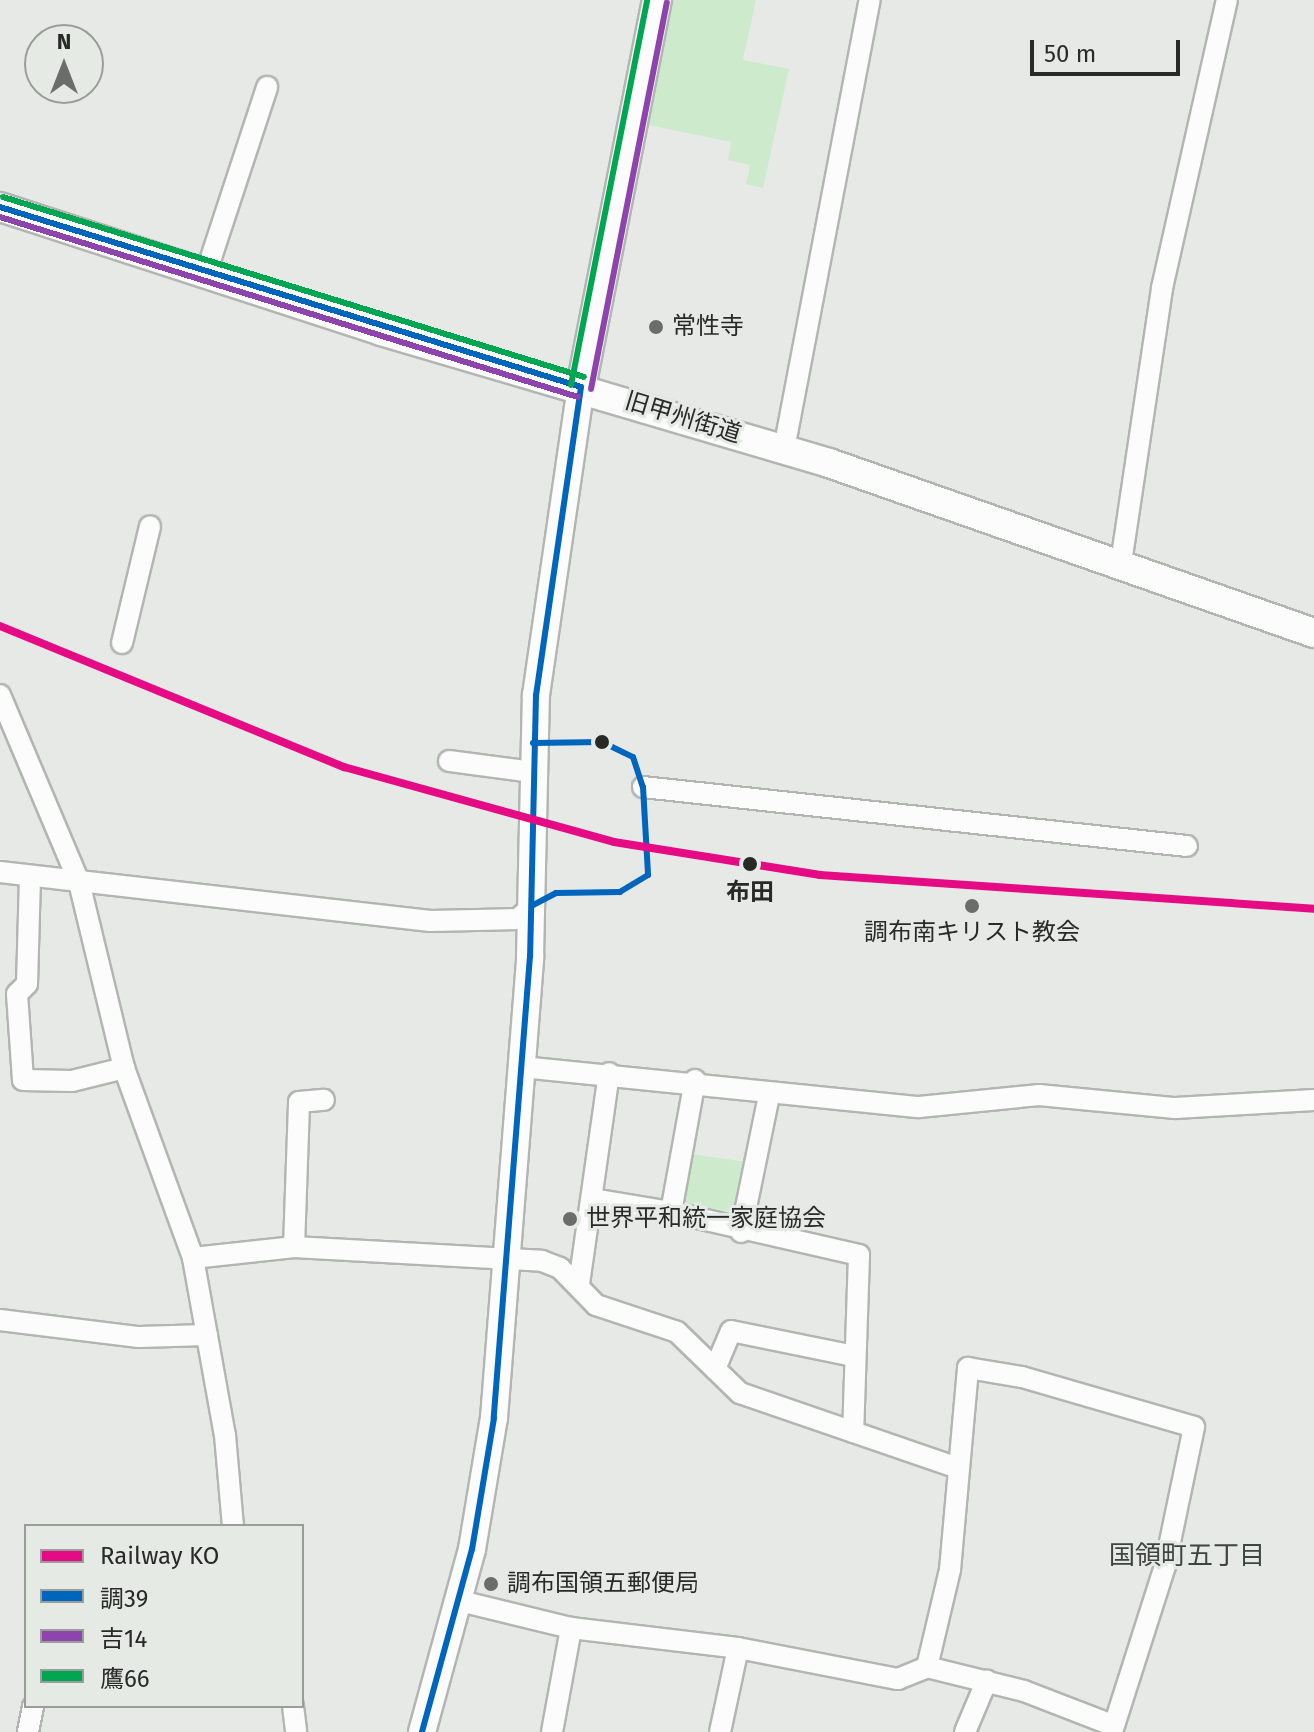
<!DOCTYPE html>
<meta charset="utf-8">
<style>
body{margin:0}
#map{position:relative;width:1314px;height:1732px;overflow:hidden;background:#e7e9e6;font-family:"Fira Sans","Noto Sans JP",sans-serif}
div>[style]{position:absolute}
.green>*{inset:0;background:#ceeacc;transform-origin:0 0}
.roads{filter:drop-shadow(2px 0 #b3b5b3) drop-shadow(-2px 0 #b3b5b3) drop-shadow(0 2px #b3b5b3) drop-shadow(0 -2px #b3b5b3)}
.minor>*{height:20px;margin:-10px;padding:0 10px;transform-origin:10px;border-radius:10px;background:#fbfcfb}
.tertiary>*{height:26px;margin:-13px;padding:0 13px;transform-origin:13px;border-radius:13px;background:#fbfcfb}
.secondary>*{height:28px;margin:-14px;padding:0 14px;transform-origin:14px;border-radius:14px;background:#fbfcfb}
.bus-1>*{height:6px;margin:-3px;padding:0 3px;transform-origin:3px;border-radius:3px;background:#0065bd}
.bus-2>*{height:6px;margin:-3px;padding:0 3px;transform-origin:3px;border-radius:3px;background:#8e44ad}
.bus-3>*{height:6px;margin:-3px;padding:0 3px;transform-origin:3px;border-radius:3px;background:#00a651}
.rail-1>*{height:8px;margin:-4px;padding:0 4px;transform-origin:4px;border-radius:4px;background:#e50b84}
.dots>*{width:22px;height:22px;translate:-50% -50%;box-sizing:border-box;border:4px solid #e6eae5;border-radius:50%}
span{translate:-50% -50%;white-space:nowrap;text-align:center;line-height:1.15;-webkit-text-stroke:6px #e6eae5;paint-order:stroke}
.poi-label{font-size:24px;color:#282a28}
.left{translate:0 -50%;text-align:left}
.street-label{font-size:24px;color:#282a28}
.stop-label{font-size:24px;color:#282a28;font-weight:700}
.neighbourhood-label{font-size:26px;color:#404440}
.legend{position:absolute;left:24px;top:1524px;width:280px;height:184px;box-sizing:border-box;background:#e6eae5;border:2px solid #9a9d99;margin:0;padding:10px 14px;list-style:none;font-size:24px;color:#282a28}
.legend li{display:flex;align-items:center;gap:16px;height:40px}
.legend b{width:40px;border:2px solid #9a9d99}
.north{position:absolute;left:24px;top:24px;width:80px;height:80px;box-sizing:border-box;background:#e6eae5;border:2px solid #9a9d99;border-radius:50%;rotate:0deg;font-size:22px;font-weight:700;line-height:32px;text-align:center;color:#282a28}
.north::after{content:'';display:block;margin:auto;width:28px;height:36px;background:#6b6d6a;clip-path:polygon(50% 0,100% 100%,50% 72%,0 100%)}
.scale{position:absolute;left:1030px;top:40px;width:150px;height:36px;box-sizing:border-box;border:4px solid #282a28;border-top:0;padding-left:10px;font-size:24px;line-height:28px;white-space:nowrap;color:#282a28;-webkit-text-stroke:6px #e6eae5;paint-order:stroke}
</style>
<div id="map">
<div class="green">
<div style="clip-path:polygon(671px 0,756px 0,743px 60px,789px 69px,763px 188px,746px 184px,750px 165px,728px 160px,731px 142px,644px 124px)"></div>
<div style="left:691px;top:1154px;width:53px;height:51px;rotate:8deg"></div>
</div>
<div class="roads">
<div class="minor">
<div style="left:206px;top:273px;width:196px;rotate:-71.8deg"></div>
<div style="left:784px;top:449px;width:457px;rotate:-79.2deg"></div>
<div style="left:1121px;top:563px;width:278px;rotate:-81.5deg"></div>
<div style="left:1162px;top:288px;width:295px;rotate:-77.3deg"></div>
<div style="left:122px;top:643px;width:120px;rotate:-76.5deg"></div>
<div style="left:0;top:695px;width:203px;rotate:67.1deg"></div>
<div style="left:79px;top:882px;width:191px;rotate:76.4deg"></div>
<div style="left:124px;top:1068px;width:202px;rotate:70deg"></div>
<div style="left:193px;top:1258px;width:180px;rotate:79.8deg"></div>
<div style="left:225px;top:1435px;width:91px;rotate:85deg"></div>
<div style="left:449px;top:761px;width:84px;rotate:7.5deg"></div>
<div style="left:643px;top:787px;width:547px;rotate:6.19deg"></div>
<div style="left:0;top:872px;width:433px;rotate:6.5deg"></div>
<div style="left:430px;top:921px;width:88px;rotate:-1.3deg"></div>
<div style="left:518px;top:919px;width:21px;rotate:-43deg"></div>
<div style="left:30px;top:877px;width:107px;rotate:91.6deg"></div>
<div style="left:27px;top:984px;width:14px;rotate:135deg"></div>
<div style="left:17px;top:994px;width:86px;rotate:86deg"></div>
<div style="left:23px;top:1080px;width:49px;rotate:1.2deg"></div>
<div style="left:72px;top:1081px;width:54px;rotate:-14deg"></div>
<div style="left:522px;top:1067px;width:399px;rotate:5.8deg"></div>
<div style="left:919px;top:1107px;width:121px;rotate:-5.7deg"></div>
<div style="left:1039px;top:1095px;width:137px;rotate:5.5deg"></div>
<div style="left:1175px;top:1108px;width:139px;rotate:-3.3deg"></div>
<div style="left:695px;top:1080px;width:134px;rotate:100.3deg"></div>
<div style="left:671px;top:1212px;width:193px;rotate:12.9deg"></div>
<div style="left:859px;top:1255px;width:177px;rotate:91.9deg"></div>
<div style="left:593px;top:1199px;width:79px;rotate:9.5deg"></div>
<div style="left:741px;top:1232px;width:139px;rotate:-78.4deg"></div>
<div style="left:294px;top:1247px;width:145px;rotate:-88deg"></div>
<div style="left:299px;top:1102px;width:25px;rotate:-5deg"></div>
<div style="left:193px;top:1258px;width:102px;rotate:-6.2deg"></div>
<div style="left:294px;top:1247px;width:248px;rotate:3.2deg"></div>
<div style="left:542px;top:1261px;width:19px;rotate:21deg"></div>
<div style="left:560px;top:1268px;width:52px;rotate:45.8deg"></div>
<div style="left:596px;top:1305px;width:85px;rotate:18.4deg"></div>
<div style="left:677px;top:1332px;width:88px;rotate:44.1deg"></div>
<div style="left:740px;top:1393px;width:227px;rotate:19deg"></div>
<div style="left:579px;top:1284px;width:213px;rotate:-81.9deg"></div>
<div style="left:0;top:1320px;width:140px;rotate:7deg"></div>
<div style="left:139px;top:1337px;width:68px;rotate:-1.7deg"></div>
<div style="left:715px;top:1369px;width:41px;rotate:-67.2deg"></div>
<div style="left:731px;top:1331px;width:126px;rotate:11.5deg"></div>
<div style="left:456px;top:1600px;width:118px;rotate:13.7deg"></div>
<div style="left:571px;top:1628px;width:168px;rotate:6.8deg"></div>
<div style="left:738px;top:1648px;width:163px;rotate:11deg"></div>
<div style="left:898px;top:1679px;width:31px;rotate:-22deg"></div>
<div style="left:927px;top:1667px;width:100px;rotate:-76.7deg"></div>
<div style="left:950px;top:1570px;width:203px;rotate:-84.9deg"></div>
<div style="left:968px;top:1368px;width:55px;rotate:9.5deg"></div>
<div style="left:1022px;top:1377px;width:179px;rotate:16.2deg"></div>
<div style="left:1194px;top:1427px;width:142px;rotate:101.8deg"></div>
<div style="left:1165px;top:1566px;width:174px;rotate:107.7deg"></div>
<div style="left:927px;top:1667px;width:100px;rotate:13.9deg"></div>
<div style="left:1024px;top:1691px;width:94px;rotate:21.1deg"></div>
<div style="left:293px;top:1706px;width:26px;rotate:83deg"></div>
<div style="left:28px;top:1732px;width:26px;rotate:-79deg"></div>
<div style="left:552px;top:1732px;width:106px;rotate:-79.6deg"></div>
<div style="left:720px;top:1732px;width:86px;rotate:-77.9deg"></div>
<div style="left:965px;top:1732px;width:56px;rotate:-67.1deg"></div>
</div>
<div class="tertiary">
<div style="left:422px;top:1732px;width:190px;rotate:-74.7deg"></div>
<div style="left:472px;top:1549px;width:133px;rotate:-80.5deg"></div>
<div style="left:494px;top:1418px;width:463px;rotate:-85.5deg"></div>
<div style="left:530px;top:956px;width:261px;rotate:-88.7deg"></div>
<div style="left:536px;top:695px;width:311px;rotate:-81.7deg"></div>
</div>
<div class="secondary">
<div style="left:0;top:207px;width:401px;rotate:18deg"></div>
<div style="left:381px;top:331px;width:467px;rotate:16.4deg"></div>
<div style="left:829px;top:463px;width:514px;rotate:19.32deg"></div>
<div style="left:581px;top:387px;width:394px;rotate:-78.9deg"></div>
</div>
</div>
<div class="bus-1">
<div style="left:0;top:207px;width:608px;rotate:17.21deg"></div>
<div style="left:581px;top:387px;width:311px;rotate:98.3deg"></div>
<div style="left:536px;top:695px;width:261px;rotate:91.3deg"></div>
<div style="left:530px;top:956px;width:463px;rotate:94.5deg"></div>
<div style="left:494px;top:1418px;width:133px;rotate:99.5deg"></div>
<div style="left:472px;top:1549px;width:190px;rotate:105.3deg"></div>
<div style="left:533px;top:743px;width:69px;rotate:-0.8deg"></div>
<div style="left:602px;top:742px;width:34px;rotate:26deg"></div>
<div style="left:633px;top:757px;width:32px;rotate:72deg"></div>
<div style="left:643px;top:787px;width:88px;rotate:86.7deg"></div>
<div style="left:648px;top:875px;width:33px;rotate:149deg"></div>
<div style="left:620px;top:892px;width:64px;rotate:179.1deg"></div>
<div style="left:556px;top:893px;width:26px;rotate:152deg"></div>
</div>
<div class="bus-2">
<div style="left:0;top:217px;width:605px;rotate:17.3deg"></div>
<div style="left:591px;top:389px;width:394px;rotate:-78.9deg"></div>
</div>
<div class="bus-3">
<div style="left:3px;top:197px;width:608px;rotate:17.21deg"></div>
<div style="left:571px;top:385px;width:392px;rotate:-78.8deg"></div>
</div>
<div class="rail-1">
<div style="left:0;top:626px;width:372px;rotate:22.3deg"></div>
<div style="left:344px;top:767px;width:280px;rotate:15.5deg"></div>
<div style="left:614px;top:842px;width:209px;rotate:9.1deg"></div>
<div style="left:820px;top:875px;width:495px;rotate:3.9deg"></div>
</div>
<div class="dots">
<div style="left:656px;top:327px;background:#6b6d6a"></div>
<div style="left:602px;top:742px;background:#282a28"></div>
<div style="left:750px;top:864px;background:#282a28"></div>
<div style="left:972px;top:906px;background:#6b6d6a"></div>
<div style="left:570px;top:1219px;background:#6b6d6a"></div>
<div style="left:491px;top:1584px;background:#6b6d6a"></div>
</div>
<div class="poi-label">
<span class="left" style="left:672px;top:327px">常性寺</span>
<span style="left:972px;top:933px">調布南キリスト教会</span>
<span class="left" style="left:586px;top:1219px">世界平和統一家庭協会</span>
<span class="left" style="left:507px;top:1584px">調布国領五郵便局</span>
</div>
<div class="street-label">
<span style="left:683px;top:418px;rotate:17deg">旧甲州街道</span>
</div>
<div class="stop-label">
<span style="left:750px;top:893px">布田</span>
</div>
<div class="neighbourhood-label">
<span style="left:1187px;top:1556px">国領町五丁目</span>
</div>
<ul class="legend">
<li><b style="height:10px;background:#e50b84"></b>Railway KO</li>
<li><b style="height:10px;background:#0065bd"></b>調39</li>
<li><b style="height:10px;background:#8e44ad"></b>吉14</li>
<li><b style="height:10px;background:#00a651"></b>鷹66</li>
</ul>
<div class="north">N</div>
<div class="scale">50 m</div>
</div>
